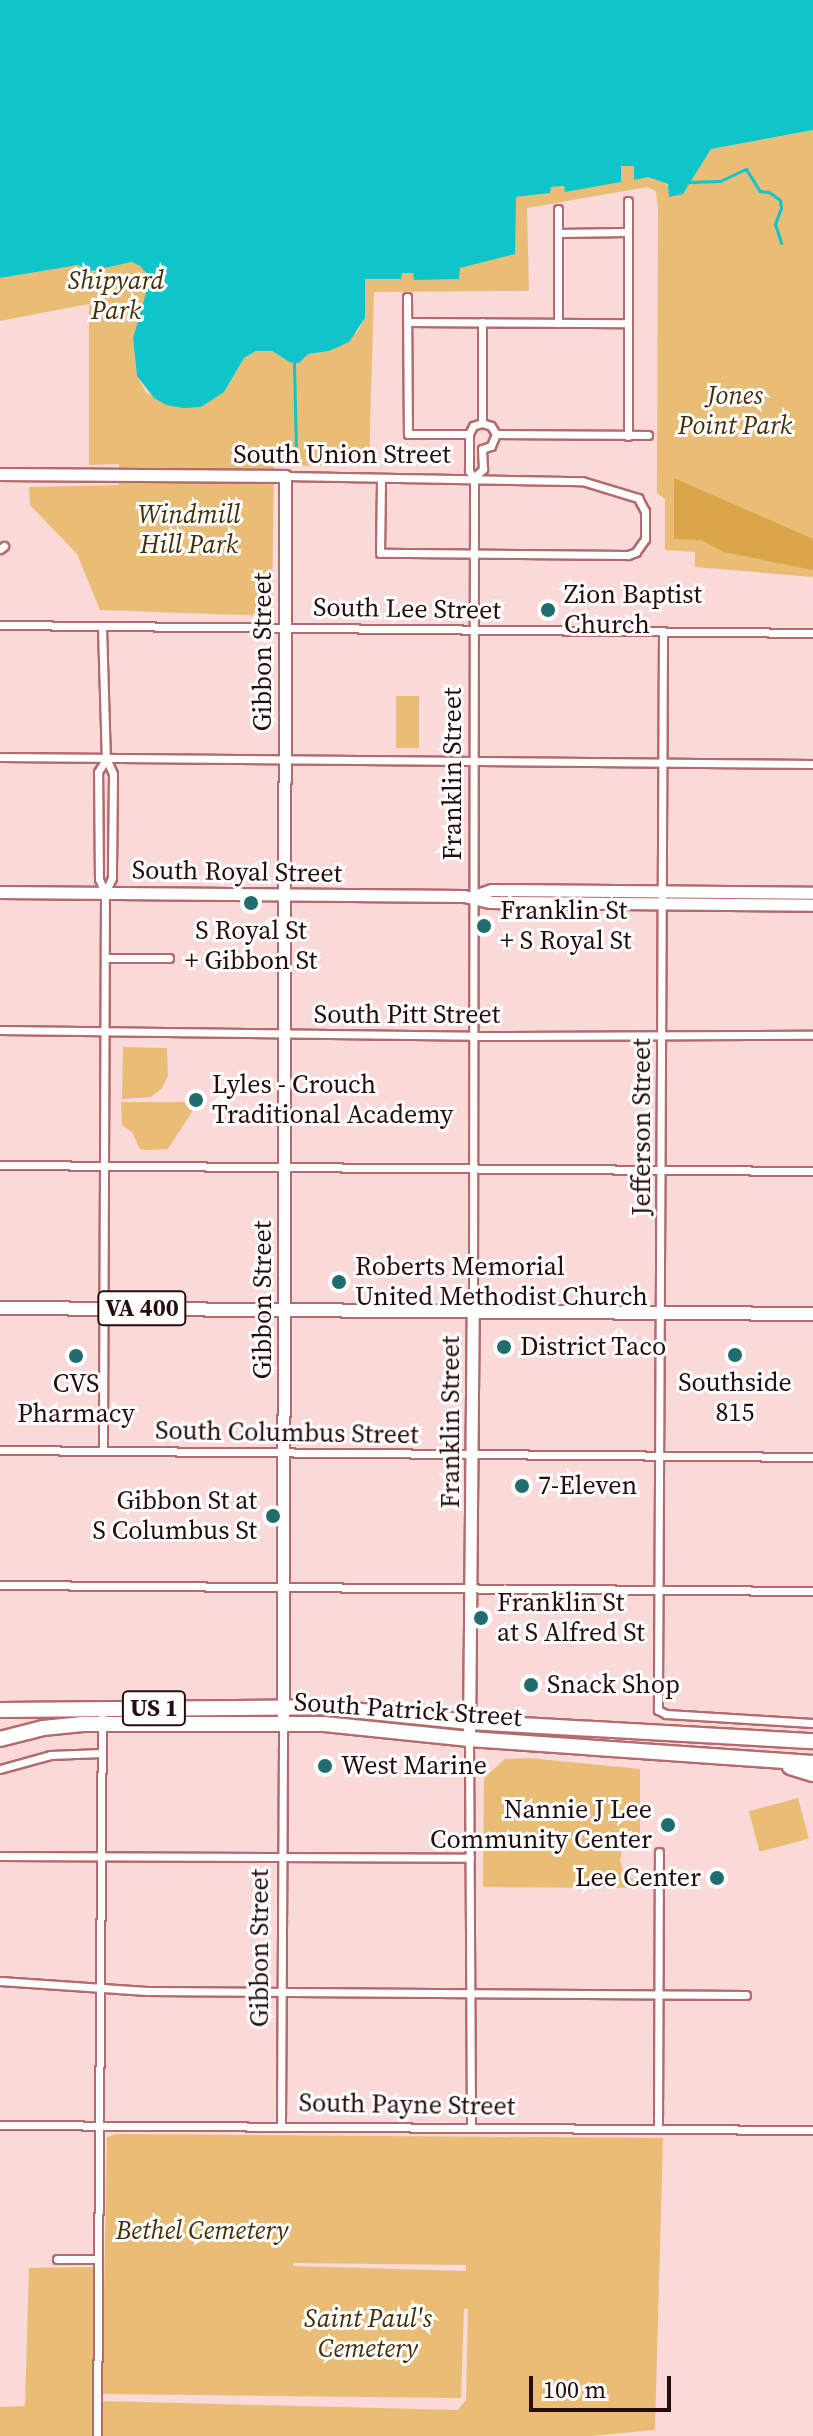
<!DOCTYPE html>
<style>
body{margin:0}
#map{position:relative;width:813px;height:2436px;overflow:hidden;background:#fad9d9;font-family:"Source Serif 4",serif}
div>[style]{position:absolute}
.green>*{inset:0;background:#eabd76;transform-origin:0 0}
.forest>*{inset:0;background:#dba549}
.water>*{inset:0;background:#0fc5ca}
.stream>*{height:3px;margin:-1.5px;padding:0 1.5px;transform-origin:1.5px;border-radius:1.5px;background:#0fc5ca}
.roads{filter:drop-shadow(2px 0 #b36b6d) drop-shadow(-2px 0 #b36b6d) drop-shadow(0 2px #b36b6d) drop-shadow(0 -2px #b36b6d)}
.street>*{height:7px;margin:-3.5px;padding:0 3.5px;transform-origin:3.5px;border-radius:3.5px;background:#fff}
.secondary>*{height:11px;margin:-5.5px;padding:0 5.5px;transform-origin:5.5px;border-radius:5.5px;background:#fff}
.primary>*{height:12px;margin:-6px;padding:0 6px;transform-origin:6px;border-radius:6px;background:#fff}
.highway>*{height:14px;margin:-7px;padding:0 7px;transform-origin:7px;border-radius:7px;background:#fff}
.dots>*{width:22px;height:22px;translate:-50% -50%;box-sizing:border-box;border:4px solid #fff;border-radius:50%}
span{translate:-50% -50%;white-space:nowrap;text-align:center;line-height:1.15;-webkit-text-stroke:6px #fff;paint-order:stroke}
.shield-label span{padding:2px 6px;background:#fff;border:2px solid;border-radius:6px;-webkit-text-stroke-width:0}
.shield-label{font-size:24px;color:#270c0d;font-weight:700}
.park-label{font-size:26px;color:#442e05;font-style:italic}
.street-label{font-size:26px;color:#270c0d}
.poi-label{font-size:26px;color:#270c0d}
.left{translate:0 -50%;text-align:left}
.right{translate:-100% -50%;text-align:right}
.scale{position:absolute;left:529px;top:2376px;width:142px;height:36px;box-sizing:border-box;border:4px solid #270c0d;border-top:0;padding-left:10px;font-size:24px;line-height:28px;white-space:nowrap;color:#270c0d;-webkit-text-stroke:6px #fff;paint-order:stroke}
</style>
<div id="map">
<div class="green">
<div style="clip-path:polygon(813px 130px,813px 577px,695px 567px,695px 552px,665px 550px,665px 499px,657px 493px,657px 478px,658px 209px,656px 191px,647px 187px,527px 208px,529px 291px,374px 292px,369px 465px,274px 466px,272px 616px,100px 610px,77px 554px,30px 505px,29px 487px,119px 485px,119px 464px,89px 465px,89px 304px,0 321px,0 278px,79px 264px,91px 271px,132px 262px,141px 266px,147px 274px,148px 287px,133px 338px,137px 376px,146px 392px,166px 405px,224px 392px,244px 358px,256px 351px,272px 351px,291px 363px,299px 363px,308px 354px,329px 351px,358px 331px,365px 318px,365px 279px,400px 279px,401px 273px,414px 273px,414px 279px,514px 254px,515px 197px,550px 193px,551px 187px,564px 186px,565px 191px,621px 181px,621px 166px,634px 165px,683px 194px,711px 149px)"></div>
<div style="left:396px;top:696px;width:23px;height:52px"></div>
<div style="clip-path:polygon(123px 1047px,167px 1048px,168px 1076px,162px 1088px,151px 1097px,122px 1099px)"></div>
<div style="clip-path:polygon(121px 1102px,193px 1102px,194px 1109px,168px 1149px,148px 1150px,140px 1149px,132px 1132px,122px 1125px)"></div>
<div style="clip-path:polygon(529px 1758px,640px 1769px,640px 1834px,623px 1845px,620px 1861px,624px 1872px,644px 1888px,483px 1887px,484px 1778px,505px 1759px)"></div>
<div style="left:798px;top:1798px;width:42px;height:51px;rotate:75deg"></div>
<div style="clip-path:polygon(evenodd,117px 2134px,663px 2138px,655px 2430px,592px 2436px,102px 2436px,102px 2401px,458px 2410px,466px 2400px,468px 2309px,464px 2309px,461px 2398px,102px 2394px,107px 2137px,117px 2134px,293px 2263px,466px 2265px,466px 2271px,293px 2266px,293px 2263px)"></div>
<div style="clip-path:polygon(98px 2267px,97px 2436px,0 2436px,0 2407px,25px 2406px,29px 2268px)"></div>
</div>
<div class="forest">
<div style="clip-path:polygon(674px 478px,813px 539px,813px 570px,724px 552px,701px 540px,674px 539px)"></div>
</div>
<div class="water">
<div style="clip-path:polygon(0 0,813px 0,813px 130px,711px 149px,683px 194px,669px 197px,668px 184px,648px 177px,634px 180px,634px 166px,621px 166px,621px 182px,565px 192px,564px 186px,551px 187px,550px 193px,516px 197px,515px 254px,460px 268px,459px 279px,414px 280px,413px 273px,402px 273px,401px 279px,365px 279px,365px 318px,349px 342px,329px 351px,308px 354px,299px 363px,291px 363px,272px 351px,256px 351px,244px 358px,224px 392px,201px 407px,183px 408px,166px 405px,154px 398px,137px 376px,133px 338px,148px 286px,147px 274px,140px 266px,132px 262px,91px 271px,78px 265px,0 278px)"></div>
</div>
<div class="stream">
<div style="left:689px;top:182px;width:31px;rotate:-2deg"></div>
<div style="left:720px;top:181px;width:29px;rotate:-25deg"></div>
<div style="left:746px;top:169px;width:26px;rotate:58deg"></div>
<div style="left:760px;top:191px;width:9px;rotate:6deg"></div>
<div style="left:769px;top:192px;width:14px;rotate:36deg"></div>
<div style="left:780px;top:200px;width:8px;rotate:83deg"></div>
<div style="left:781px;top:208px;width:17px;rotate:111deg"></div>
<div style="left:775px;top:224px;width:20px;rotate:72deg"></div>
<div style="left:294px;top:363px;width:91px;rotate:88.7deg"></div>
</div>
<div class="roads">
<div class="street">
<div style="left:628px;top:201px;width:235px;rotate:90deg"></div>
<div style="left:558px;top:209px;width:114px;rotate:90deg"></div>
<div style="left:558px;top:233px;width:69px;rotate:-0.8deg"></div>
<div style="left:407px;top:297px;width:137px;rotate:89.6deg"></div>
<div style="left:408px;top:434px;width:61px"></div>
<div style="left:408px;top:322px;width:219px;rotate:0.3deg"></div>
<div style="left:482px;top:423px;width:101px;rotate:-90deg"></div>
<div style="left:482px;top:423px;width:9px;rotate:162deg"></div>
<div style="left:473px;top:426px;width:9px;rotate:117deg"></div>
<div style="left:469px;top:434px;width:37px;rotate:90deg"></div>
<div style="left:469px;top:471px;width:9px;rotate:54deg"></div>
<div style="left:474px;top:478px;width:13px;rotate:-45deg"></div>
<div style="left:483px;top:469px;width:20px;rotate:-93deg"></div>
<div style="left:482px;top:423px;width:9px;rotate:18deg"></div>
<div style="left:491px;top:426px;width:9px;rotate:58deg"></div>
<div style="left:496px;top:434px;width:13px;rotate:113deg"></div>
<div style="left:491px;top:446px;width:9px;rotate:162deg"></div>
<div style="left:496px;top:434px;width:152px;rotate:0.4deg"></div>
<div style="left:285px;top:476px;width:297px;rotate:1deg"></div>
<div style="left:582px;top:481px;width:59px;rotate:16.9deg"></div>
<div style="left:638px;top:498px;width:15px;rotate:62deg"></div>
<div style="left:645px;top:511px;width:28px;rotate:90deg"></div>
<div style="left:645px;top:539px;width:16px;rotate:125deg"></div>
<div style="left:636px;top:552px;width:9px;rotate:159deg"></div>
<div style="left:628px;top:555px;width:248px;rotate:-179.5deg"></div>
<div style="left:380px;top:553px;width:75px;rotate:-89.2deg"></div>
<div style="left:0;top:549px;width:5px;rotate:-37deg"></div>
<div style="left:0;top:625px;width:813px;rotate:0.56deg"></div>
<div style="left:102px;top:627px;width:131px;rotate:88.3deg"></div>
<div style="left:106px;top:758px;width:17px;rotate:66deg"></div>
<div style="left:113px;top:774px;width:104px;rotate:90.6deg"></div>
<div style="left:112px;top:878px;width:17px;rotate:115deg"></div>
<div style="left:105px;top:893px;width:558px;rotate:90.21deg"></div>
<div style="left:663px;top:632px;width:1078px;rotate:90.27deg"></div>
<div style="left:658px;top:1710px;width:9px;rotate:27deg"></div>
<div style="left:666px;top:1714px;width:147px;rotate:3.5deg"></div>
<div style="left:0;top:757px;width:813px;rotate:0.49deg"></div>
<div style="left:105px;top:893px;width:15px;rotate:-113deg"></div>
<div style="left:99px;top:879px;width:107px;rotate:-90.5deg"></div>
<div style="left:98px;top:772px;width:15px;rotate:-58deg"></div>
<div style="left:105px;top:958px;width:64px"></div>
<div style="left:0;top:1030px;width:474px;rotate:0.7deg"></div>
<div style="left:474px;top:1036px;width:339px;rotate:-0.2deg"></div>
<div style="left:0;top:1165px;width:813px;rotate:0.42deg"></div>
<div style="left:473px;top:1311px;width:833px;rotate:-89.93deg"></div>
<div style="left:0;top:1450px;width:813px;rotate:0.49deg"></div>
<div style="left:0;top:1585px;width:813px;rotate:0.42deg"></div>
<div style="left:469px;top:1740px;width:386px;rotate:89.7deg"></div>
<div style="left:0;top:1769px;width:52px;rotate:-15.6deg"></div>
<div style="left:50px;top:1755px;width:52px;rotate:-2.2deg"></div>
<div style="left:0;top:1856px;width:470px;rotate:0.2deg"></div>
<div style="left:0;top:1981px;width:147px;rotate:3.9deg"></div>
<div style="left:147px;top:1991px;width:599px;rotate:0.38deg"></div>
<div style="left:281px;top:2124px;width:400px;rotate:-89.7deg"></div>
<div style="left:0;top:2125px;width:813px;rotate:0.35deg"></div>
<div style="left:658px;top:2128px;width:276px;rotate:-89.8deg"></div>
<div style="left:57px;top:2259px;width:41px"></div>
<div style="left:97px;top:2436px;width:728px;rotate:-89.61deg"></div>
</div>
<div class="secondary">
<div style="left:0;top:474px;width:285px;rotate:0.4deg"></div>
<div style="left:285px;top:476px;width:1248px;rotate:90.09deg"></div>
<div style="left:0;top:892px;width:464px;rotate:0.5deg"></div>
<div style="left:464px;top:896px;width:27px;rotate:13deg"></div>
<div style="left:490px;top:902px;width:323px;rotate:0.5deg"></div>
<div style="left:474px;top:896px;width:18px;rotate:-19deg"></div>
<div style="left:491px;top:890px;width:322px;rotate:0.5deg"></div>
<div style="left:469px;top:1739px;width:428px;rotate:-89.5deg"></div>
</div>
<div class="primary">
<div style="left:0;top:1308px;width:813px;rotate:0.42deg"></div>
</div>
<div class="highway">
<div style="left:0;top:1710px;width:322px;rotate:-0.5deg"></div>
<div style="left:322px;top:1707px;width:148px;rotate:5.8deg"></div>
<div style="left:469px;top:1722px;width:345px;rotate:3.2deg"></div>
<div style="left:0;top:1739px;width:44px;rotate:-14.3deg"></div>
<div style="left:43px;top:1728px;width:40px;rotate:-5.7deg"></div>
<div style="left:83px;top:1724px;width:241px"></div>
<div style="left:324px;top:1724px;width:146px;rotate:5.9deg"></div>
<div style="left:469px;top:1739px;width:345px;rotate:4deg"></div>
<div style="left:790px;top:1767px;width:24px;rotate:17deg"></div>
</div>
</div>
<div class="dots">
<div style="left:548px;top:610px;background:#206c6e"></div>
<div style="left:251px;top:903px;background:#206c6e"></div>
<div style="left:484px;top:926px;background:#206c6e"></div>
<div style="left:196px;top:1100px;background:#206c6e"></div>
<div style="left:339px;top:1282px;background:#206c6e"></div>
<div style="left:504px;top:1347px;background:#206c6e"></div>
<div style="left:735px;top:1355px;background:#206c6e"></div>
<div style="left:76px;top:1356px;background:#206c6e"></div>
<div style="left:522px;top:1486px;background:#206c6e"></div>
<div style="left:273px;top:1516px;background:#206c6e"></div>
<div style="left:481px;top:1618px;background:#206c6e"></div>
<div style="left:531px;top:1685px;background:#206c6e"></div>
<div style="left:325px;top:1766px;background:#206c6e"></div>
<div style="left:668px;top:1825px;background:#206c6e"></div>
<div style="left:717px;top:1878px;background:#206c6e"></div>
</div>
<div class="shield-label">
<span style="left:142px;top:1308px">VA 400</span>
<span style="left:154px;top:1708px">US 1</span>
</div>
<div class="park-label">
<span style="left:116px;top:296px">Shipyard<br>Park</span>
<span style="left:735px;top:411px">Jones<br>Point Park</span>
<span style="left:189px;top:530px">Windmill<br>Hill Park</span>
<span style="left:202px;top:2231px">Bethel Cemetery</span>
<span style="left:368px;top:2334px">Saint Paul's<br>Cemetery</span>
</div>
<div class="street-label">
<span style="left:342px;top:455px">South Union Street</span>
<span style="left:407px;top:609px;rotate:1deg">South Lee Street</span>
<span style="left:263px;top:652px;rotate:-90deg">Gibbon Street</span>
<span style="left:453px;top:774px;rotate:-90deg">Franklin Street</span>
<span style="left:237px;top:872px;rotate:1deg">South Royal Street</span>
<span style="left:407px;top:1015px">South Pitt Street</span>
<span style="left:642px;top:1127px;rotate:-90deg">Jefferson Street</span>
<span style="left:263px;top:1300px;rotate:-90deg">Gibbon Street</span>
<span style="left:451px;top:1422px;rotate:-90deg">Franklin Street</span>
<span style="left:287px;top:1433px;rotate:1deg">South Columbus Street</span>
<span style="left:408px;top:1710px;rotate:4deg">South Patrick Street</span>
<span style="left:260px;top:1948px;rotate:-90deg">Gibbon Street</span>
<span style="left:407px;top:2105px;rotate:1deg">South Payne Street</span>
</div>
<div class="poi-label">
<span class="left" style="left:564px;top:610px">Zion Baptist<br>Church</span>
<span class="left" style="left:500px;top:926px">Franklin St<br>+ S Royal St</span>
<span style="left:251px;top:946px">S Royal St<br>+ Gibbon St</span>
<span class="left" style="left:212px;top:1100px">Lyles - Crouch<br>Traditional Academy</span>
<span class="left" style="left:355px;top:1282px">Roberts Memorial<br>United Methodist Church</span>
<span class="left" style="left:520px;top:1347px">District Taco</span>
<span style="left:735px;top:1398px">Southside<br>815</span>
<span style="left:76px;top:1399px">CVS<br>Pharmacy</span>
<span class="left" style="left:538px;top:1486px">7-Eleven</span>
<span class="right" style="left:257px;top:1516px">Gibbon St at<br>S Columbus St</span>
<span class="left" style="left:497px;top:1618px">Franklin St<br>at S Alfred St</span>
<span class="left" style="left:547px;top:1685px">Snack Shop</span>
<span class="left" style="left:341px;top:1766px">West Marine</span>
<span class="right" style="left:652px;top:1825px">Nannie J Lee<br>Community Center</span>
<span class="right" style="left:701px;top:1878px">Lee Center</span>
</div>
<div class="scale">100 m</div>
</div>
